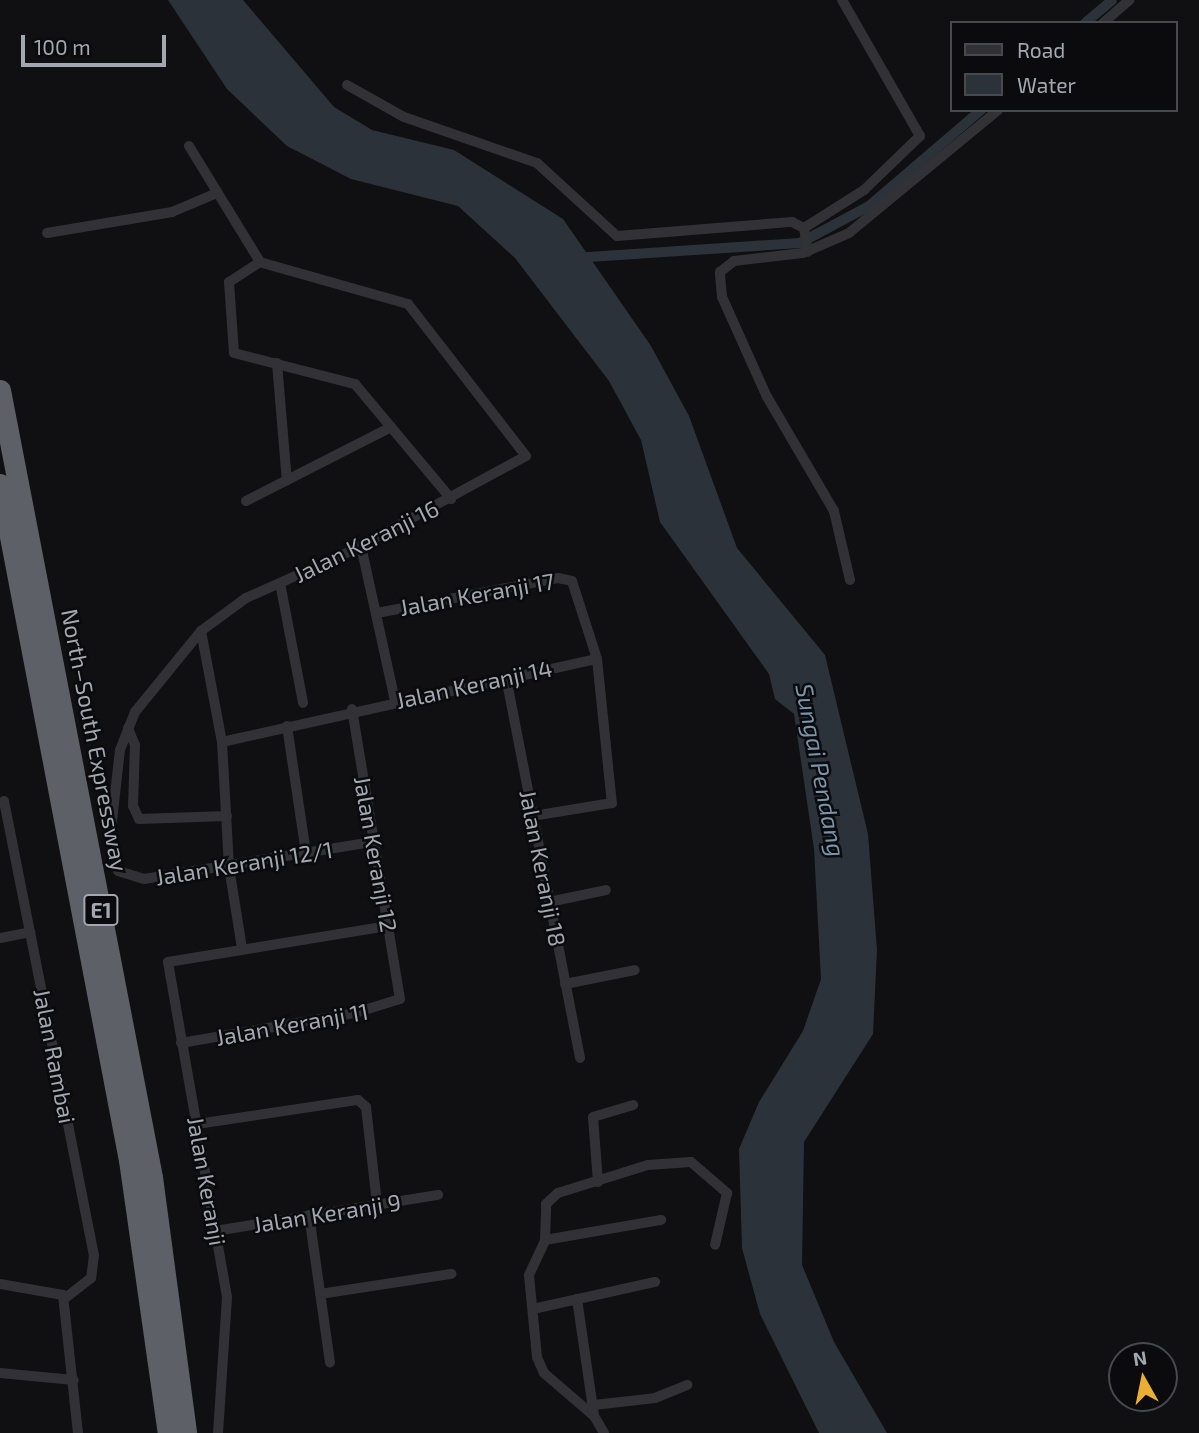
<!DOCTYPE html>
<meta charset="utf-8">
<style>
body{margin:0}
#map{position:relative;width:1199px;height:1433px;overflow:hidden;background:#101012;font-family:"Exo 2",sans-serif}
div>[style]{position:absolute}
.water>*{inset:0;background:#2b3239}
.canal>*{height:10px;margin:-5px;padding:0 5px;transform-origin:5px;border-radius:5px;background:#2b3239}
.minor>*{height:10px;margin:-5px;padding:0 5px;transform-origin:5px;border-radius:5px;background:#323236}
.motorway>*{height:21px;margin:-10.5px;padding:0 10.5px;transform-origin:10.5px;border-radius:10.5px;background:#5e6067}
span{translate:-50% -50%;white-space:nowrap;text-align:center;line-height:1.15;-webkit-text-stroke:5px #0b0b0d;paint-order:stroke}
.shield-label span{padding:2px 5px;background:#0b0b0d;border:2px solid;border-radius:5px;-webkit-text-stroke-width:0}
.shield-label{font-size:21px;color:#a2a7b2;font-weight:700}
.street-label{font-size:23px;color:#a2a7b2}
.water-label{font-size:24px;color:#7a94ac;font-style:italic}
.legend{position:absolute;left:950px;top:21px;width:228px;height:91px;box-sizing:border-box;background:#0b0b0d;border:2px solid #47494f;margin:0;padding:9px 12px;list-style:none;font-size:21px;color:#a2a7b2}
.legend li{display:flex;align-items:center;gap:14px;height:35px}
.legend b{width:35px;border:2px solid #47494f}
.north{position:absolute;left:1108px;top:1342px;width:70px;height:70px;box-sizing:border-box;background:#0b0b0d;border:2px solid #47494f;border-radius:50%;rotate:351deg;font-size:19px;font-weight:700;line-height:28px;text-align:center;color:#a2a7b2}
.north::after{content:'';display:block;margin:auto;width:24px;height:32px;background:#e8af32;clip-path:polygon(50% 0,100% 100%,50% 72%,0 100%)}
.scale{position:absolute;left:21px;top:35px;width:145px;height:32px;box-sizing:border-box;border:4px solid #a2a7b2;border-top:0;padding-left:9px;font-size:21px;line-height:24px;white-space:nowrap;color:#a2a7b2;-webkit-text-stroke:5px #0b0b0d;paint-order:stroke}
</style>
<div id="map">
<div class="water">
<div style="clip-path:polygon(168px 0,243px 0,334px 107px,372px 130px,454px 150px,563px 219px,651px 346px,689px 416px,737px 548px,825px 655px,868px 834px,877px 950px,873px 1034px,804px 1142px,802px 1265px,834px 1342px,887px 1433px,819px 1433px,760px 1314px,742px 1248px,739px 1149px,759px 1102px,803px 1031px,821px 979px,814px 849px,794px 714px,775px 699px,769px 674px,660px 522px,641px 440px,609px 381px,515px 258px,458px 206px,351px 179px,287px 146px,227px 89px)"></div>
</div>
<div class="canal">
<div style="left:1085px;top:23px;width:35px;rotate:-40deg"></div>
<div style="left:574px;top:258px;width:226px;rotate:-3.8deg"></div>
<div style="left:800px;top:243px;width:78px;rotate:-28.2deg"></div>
<div style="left:869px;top:206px;width:148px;rotate:-40.6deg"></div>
</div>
<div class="minor">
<div style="left:1103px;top:23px;width:35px;rotate:-41deg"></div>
<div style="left:347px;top:85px;width:65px;rotate:29.3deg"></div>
<div style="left:404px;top:117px;width:141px;rotate:19.1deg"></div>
<div style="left:537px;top:163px;width:108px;rotate:42.4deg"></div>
<div style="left:617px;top:236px;width:176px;rotate:-4.6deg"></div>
<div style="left:792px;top:222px;width:13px;rotate:27deg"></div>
<div style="left:804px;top:228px;width:24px;rotate:81deg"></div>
<div style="left:189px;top:146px;width:136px;rotate:58.5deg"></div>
<div style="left:804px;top:228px;width:71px;rotate:-32.3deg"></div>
<div style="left:864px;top:190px;width:78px;rotate:-44deg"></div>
<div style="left:920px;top:136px;width:157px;rotate:-119.8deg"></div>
<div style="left:47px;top:233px;width:127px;rotate:-9.5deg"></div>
<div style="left:172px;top:212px;width:49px;rotate:-22.9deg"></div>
<div style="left:260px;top:262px;width:37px;rotate:147deg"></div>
<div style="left:229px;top:282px;width:71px;rotate:86deg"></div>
<div style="left:234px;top:353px;width:125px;rotate:14.4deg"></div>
<div style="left:355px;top:384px;width:150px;rotate:50.1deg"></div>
<div style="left:277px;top:363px;width:118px;rotate:85.2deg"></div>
<div style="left:246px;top:501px;width:163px;rotate:-27deg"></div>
<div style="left:361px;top:546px;width:158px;rotate:77.6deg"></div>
<div style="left:850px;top:580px;width:71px;rotate:-103.1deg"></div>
<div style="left:834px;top:511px;width:132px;rotate:-120.4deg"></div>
<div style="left:767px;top:397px;width:110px;rotate:-114.2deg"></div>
<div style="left:722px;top:297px;width:25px;rotate:-95deg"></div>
<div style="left:720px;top:272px;width:18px;rotate:-38deg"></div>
<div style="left:734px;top:261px;width:69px;rotate:-6.6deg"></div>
<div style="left:803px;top:253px;width:50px;rotate:-23.5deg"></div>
<div style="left:849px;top:233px;width:193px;rotate:-39.5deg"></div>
<div style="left:280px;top:583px;width:122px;rotate:79.1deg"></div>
<div style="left:377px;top:613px;width:184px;rotate:-10.9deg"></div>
<div style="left:558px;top:578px;width:14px;rotate:12deg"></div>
<div style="left:572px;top:581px;width:82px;rotate:72.2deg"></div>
<div style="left:597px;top:659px;width:145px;rotate:84.1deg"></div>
<div style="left:612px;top:803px;width:80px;rotate:170.7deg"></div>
<div style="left:201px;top:631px;width:113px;rotate:79.3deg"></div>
<div style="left:222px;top:742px;width:125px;rotate:86.8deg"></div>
<div style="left:229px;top:867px;width:82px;rotate:80.9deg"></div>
<div style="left:506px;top:677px;width:388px;rotate:79deg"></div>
<div style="left:287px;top:726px;width:128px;rotate:81.5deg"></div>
<div style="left:128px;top:728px;width:18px;rotate:68deg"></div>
<div style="left:135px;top:745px;width:61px;rotate:91.9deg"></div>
<div style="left:133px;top:806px;width:14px;rotate:65deg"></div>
<div style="left:139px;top:819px;width:88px;rotate:-2deg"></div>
<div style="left:222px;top:742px;width:384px;rotate:-12.5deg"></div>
<div style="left:4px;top:801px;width:463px;rotate:78.8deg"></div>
<div style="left:94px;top:1255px;width:23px;rotate:97deg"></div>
<div style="left:91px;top:1278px;width:34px;rotate:142deg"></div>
<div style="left:112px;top:821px;width:71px;rotate:-83.6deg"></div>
<div style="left:120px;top:750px;width:41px;rotate:-68.5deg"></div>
<div style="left:135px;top:712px;width:104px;rotate:-50.8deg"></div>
<div style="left:201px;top:631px;width:56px;rotate:-36.3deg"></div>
<div style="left:246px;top:598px;width:115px;rotate:-24.1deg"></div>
<div style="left:351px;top:551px;width:199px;rotate:-28.5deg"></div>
<div style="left:526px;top:456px;width:192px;rotate:-127.8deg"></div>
<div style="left:408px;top:304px;width:154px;rotate:-164.2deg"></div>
<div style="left:118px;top:871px;width:27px;rotate:17deg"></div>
<div style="left:144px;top:879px;width:232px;rotate:-9.2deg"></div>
<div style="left:549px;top:902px;width:58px;rotate:-11.9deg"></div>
<div style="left:0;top:938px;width:31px;rotate:-11deg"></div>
<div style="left:565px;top:984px;width:71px;rotate:-11.3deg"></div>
<div style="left:181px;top:1043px;width:177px;rotate:-9.8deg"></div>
<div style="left:355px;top:1013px;width:47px;rotate:-17.3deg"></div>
<div style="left:400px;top:999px;width:294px;rotate:-99.4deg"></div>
<div style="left:197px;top:1124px;width:163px;rotate:-8.5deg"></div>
<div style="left:358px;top:1100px;width:11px;rotate:41deg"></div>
<div style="left:366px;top:1107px;width:98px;rotate:83.5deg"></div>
<div style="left:598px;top:1182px;width:65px;rotate:-94.4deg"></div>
<div style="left:593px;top:1117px;width:42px;rotate:-16.7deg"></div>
<div style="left:309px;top:1215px;width:149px;rotate:81.9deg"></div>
<div style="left:215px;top:1231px;width:226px;rotate:-9.2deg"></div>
<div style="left:545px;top:1240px;width:118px;rotate:-9.8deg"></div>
<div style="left:0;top:1284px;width:64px;rotate:9.9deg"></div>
<div style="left:63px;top:1295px;width:139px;rotate:83.8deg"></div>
<div style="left:320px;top:1294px;width:133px;rotate:-8.7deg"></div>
<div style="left:577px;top:1299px;width:118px;rotate:81.7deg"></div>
<div style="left:533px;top:1309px;width:125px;rotate:-12.5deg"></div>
<div style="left:0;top:1373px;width:74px;rotate:5.4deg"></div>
<div style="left:594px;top:1405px;width:61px;rotate:-6.5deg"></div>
<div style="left:655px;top:1398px;width:35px;rotate:-22deg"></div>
<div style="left:218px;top:1433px;width:136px;rotate:-86.2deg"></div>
<div style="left:227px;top:1297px;width:340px;rotate:-100deg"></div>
<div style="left:168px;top:962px;width:222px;rotate:-9.3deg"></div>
<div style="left:604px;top:1433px;width:20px;rotate:-120deg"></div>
<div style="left:594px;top:1416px;width:66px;rotate:-139.3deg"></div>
<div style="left:544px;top:1373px;width:17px;rotate:-114deg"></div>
<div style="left:537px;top:1357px;width:82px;rotate:-95.6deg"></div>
<div style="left:529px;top:1275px;width:38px;rotate:-65deg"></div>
<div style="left:545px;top:1240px;width:36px;rotate:-88deg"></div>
<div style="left:546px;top:1204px;width:16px;rotate:-43deg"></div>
<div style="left:558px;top:1193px;width:94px;rotate:-17.3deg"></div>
<div style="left:648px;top:1165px;width:43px;rotate:-4deg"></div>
<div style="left:691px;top:1162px;width:48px;rotate:40.7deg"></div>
<div style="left:727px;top:1193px;width:53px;rotate:103deg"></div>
</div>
<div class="motorway">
<div style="left:0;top:390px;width:802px;rotate:79.07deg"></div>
<div style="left:152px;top:1177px;width:258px;rotate:82.4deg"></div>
<div style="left:0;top:484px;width:688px;rotate:79.2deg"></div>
<div style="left:129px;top:1160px;width:276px;rotate:81.9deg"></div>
</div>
<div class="shield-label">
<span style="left:101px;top:910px">E1</span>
</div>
<div class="street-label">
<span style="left:366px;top:541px;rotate:-26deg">Jalan Keranji 16</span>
<span style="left:477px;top:594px;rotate:-10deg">Jalan Keranji 17</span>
<span style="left:474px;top:684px;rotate:-12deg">Jalan Keranji 14</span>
<span style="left:95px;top:740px;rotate:79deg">North–South Expressway</span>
<span style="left:376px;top:854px;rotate:80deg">Jalan Keranji 12</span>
<span style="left:244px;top:863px;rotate:-9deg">Jalan Keranji 12/1</span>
<span style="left:543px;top:868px;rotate:79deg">Jalan Keranji 18</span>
<span style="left:292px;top:1024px;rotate:-10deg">Jalan Keranji 11</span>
<span style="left:55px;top:1056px;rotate:79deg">Jalan Rambai</span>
<span style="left:207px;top:1181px;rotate:80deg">Jalan Keranji</span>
<span style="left:327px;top:1213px;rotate:-9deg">Jalan Keranji 9</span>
</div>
<div class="water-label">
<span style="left:821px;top:770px;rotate:79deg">Sungai Pendang</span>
</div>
<ul class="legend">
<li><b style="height:9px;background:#323236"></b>Road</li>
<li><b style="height:19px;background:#2b3239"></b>Water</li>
</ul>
<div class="north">N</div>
<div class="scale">100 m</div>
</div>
